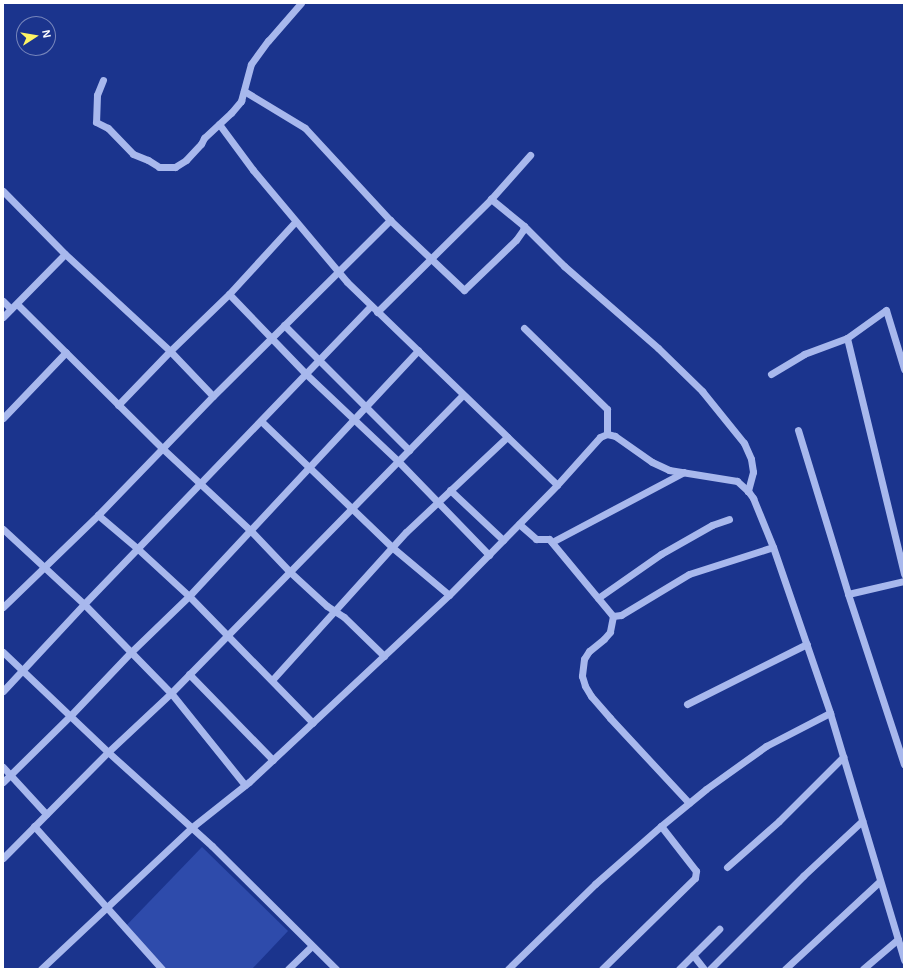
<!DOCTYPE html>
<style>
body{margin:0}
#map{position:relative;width:907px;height:972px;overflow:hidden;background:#1b348d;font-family:Arial,sans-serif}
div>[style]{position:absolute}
.green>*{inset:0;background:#2e4bab}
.minor>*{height:7px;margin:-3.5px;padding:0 3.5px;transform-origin:3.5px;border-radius:3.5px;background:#a8b8ed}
span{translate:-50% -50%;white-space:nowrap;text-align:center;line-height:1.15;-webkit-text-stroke:3px #1b348d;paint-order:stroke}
.frame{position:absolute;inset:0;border:4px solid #fff;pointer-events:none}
.north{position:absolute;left:16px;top:16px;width:40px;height:40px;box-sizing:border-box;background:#1b348d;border:1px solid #7685bb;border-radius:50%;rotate:78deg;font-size:11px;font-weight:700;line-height:16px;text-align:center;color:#fff}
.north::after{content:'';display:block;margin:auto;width:14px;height:18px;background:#fef465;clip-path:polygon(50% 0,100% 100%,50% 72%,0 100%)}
</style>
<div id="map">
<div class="green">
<div style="clip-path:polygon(202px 847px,288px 931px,252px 969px,161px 969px,122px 930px)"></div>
</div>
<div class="minor">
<div style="left:103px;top:80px;width:16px;rotate:112deg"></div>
<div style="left:97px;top:95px;width:27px;rotate:92deg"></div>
<div style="left:96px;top:122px;width:13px;rotate:27deg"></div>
<div style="left:108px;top:128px;width:36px;rotate:46deg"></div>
<div style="left:133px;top:154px;width:16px;rotate:22deg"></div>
<div style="left:148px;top:160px;width:13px;rotate:32deg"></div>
<div style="left:159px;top:167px;width:16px"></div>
<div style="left:175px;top:167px;width:13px;rotate:-32deg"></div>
<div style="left:186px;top:160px;width:22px;rotate:-47deg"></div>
<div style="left:201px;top:144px;width:7px;rotate:-63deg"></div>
<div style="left:204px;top:138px;width:37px;rotate:-43deg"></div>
<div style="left:231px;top:113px;width:16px;rotate:-50deg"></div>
<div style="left:241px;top:101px;width:38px;rotate:-75deg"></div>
<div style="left:251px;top:64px;width:29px;rotate:-54deg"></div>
<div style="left:268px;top:41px;width:50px;rotate:-49deg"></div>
<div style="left:244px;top:91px;width:71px;rotate:31.2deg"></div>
<div style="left:305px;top:128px;width:125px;rotate:47.3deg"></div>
<div style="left:390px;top:220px;width:102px;rotate:43.4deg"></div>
<div style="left:464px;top:290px;width:72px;rotate:-43.9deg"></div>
<div style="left:516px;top:240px;width:12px;rotate:-55deg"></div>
<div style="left:523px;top:230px;width:4px;rotate:-76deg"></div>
<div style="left:524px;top:226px;width:43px;rotate:-140.7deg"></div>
<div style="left:219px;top:124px;width:57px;rotate:53.5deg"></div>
<div style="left:253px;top:170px;width:146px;rotate:50deg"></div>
<div style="left:347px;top:282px;width:292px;rotate:44deg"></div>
<div style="left:3px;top:191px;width:88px;rotate:45.5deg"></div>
<div style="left:65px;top:254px;width:143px;rotate:42.7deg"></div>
<div style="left:170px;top:351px;width:62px;rotate:46.3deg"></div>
<div style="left:524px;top:226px;width:57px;rotate:45deg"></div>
<div style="left:564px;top:266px;width:125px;rotate:41.1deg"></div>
<div style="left:658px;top:348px;width:62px;rotate:44.3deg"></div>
<div style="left:702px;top:391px;width:67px;rotate:51.1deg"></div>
<div style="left:744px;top:443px;width:17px;rotate:66deg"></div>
<div style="left:751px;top:459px;width:13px;rotate:81deg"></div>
<div style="left:753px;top:472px;width:20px;rotate:105deg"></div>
<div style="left:229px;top:294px;width:111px;rotate:46.1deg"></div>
<div style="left:306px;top:374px;width:127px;rotate:43.4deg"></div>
<div style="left:398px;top:461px;width:131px;rotate:45.9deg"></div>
<div style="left:3px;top:301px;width:11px;rotate:45deg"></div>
<div style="left:17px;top:304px;width:204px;rotate:44.8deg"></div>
<div style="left:162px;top:448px;width:120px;rotate:43deg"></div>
<div style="left:250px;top:530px;width:58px;rotate:46.4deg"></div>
<div style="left:290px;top:572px;width:50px;rotate:42.6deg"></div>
<div style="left:327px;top:606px;width:20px;rotate:33deg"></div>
<div style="left:344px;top:617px;width:56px;rotate:44.3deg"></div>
<div style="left:377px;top:312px;width:161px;rotate:-44.7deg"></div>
<div style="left:491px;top:199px;width:59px;rotate:-48.4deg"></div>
<div style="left:3px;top:317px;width:88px;rotate:-45.5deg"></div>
<div style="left:284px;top:325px;width:177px;rotate:45deg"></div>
<div style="left:524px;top:328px;width:116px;rotate:44.3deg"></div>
<div style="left:607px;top:409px;width:25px;rotate:90deg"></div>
<div style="left:847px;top:338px;width:243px;rotate:76.4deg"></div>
<div style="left:771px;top:374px;width:39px;rotate:-31deg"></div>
<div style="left:804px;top:354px;width:46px;rotate:-20.4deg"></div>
<div style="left:847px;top:338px;width:48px;rotate:-35.7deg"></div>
<div style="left:886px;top:310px;width:62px;rotate:73deg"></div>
<div style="left:118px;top:405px;width:75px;rotate:-46.1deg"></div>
<div style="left:170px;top:351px;width:82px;rotate:-44deg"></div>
<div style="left:229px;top:294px;width:98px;rotate:-47.5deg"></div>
<div style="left:3px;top:418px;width:91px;rotate:-46.3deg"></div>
<div style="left:261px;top:421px;width:183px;rotate:43.9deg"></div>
<div style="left:393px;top:548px;width:73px;rotate:40deg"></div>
<div style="left:798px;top:430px;width:171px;rotate:73deg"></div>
<div style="left:848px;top:594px;width:179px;rotate:71.8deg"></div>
<div style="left:450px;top:490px;width:73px;rotate:43.3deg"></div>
<div style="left:98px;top:515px;width:52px;rotate:40.4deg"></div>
<div style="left:138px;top:549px;width:69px;rotate:42.7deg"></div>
<div style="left:189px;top:596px;width:177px;rotate:45.7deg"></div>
<div style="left:519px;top:524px;width:23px;rotate:41deg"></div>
<div style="left:536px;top:539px;width:13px"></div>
<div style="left:549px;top:539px;width:100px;rotate:50.3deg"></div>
<div style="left:613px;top:616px;width:16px;rotate:101deg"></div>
<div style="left:610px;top:632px;width:9px;rotate:131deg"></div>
<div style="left:604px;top:639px;width:19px;rotate:141deg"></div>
<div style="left:589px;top:651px;width:9px;rotate:122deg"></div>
<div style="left:584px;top:659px;width:17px;rotate:97deg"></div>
<div style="left:582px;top:676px;width:10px;rotate:73deg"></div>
<div style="left:585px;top:686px;width:12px;rotate:59deg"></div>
<div style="left:591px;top:696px;width:29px;rotate:49deg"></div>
<div style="left:610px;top:718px;width:116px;rotate:47.1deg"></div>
<div style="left:3px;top:529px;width:110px;rotate:42.8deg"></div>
<div style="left:84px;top:604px;width:124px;rotate:45.7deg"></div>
<div style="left:171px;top:693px;width:118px;rotate:51.2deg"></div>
<div style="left:552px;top:542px;width:149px;rotate:-27.9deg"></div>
<div style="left:848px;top:594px;width:57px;rotate:-13.1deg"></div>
<div style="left:598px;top:598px;width:77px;rotate:-34.9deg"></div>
<div style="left:661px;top:554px;width:59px;rotate:-29.6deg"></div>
<div style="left:712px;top:525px;width:18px;rotate:-19deg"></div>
<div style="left:3px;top:607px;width:132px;rotate:-44.1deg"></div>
<div style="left:98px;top:515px;width:165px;rotate:-46deg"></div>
<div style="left:213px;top:396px;width:250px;rotate:-44.8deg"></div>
<div style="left:613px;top:616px;width:8px;rotate:-7deg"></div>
<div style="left:621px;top:615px;width:79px;rotate:-31.1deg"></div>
<div style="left:689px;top:574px;width:88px;rotate:-17.8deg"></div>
<div style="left:3px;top:652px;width:145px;rotate:43.6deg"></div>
<div style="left:108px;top:752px;width:140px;rotate:42.1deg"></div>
<div style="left:212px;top:846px;width:175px;rotate:44.8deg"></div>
<div style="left:189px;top:674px;width:120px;rotate:45.7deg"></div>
<div style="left:273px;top:679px;width:198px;rotate:-47.9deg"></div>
<div style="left:406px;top:532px;width:139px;rotate:-43.2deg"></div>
<div style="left:3px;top:691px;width:119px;rotate:-47deg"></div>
<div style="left:84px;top:604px;width:414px;rotate:-46.1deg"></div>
<div style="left:687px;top:704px;width:134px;rotate:-26.6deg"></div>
<div style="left:3px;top:767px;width:64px;rotate:47.5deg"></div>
<div style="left:3px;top:782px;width:94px;rotate:-44.6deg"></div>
<div style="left:70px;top:716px;width:88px;rotate:-46.4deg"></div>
<div style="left:131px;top:652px;width:81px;rotate:-44deg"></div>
<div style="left:189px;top:596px;width:336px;rotate:-47deg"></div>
<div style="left:34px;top:826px;width:192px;rotate:48.2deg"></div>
<div style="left:3px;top:858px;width:149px;rotate:-45.3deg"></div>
<div style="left:108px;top:752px;width:86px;rotate:-43.1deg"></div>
<div style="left:171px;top:693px;width:417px;rotate:-45.6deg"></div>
<div style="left:727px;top:867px;width:69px;rotate:-41.5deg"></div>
<div style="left:779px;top:821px;width:91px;rotate:-45deg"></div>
<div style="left:693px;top:955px;width:18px;rotate:52deg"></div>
<div style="left:41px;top:969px;width:206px;rotate:-43.2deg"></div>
<div style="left:191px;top:828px;width:74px;rotate:-38.4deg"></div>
<div style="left:249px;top:782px;width:274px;rotate:-43.1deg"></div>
<div style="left:449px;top:595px;width:154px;rotate:-45.5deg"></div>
<div style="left:557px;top:485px;width:64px;rotate:-48.1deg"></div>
<div style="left:600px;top:437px;width:8px;rotate:-23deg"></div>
<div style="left:607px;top:434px;width:8px;rotate:14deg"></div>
<div style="left:615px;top:436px;width:45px;rotate:35.1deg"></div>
<div style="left:652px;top:462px;width:19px;rotate:25deg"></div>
<div style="left:669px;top:470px;width:69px;rotate:9.2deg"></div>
<div style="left:737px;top:481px;width:15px;rotate:42deg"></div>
<div style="left:748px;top:491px;width:9px;rotate:54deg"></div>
<div style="left:753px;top:498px;width:53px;rotate:67.8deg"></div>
<div style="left:773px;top:547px;width:176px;rotate:71deg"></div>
<div style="left:830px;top:713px;width:258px;rotate:73.3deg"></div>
<div style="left:288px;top:969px;width:33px;rotate:-44deg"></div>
<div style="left:508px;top:969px;width:122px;rotate:-44.3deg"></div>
<div style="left:595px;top:884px;width:88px;rotate:-41.3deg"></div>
<div style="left:661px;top:826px;width:58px;rotate:-39.4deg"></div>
<div style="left:706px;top:789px;width:74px;rotate:-35.6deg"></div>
<div style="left:766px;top:746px;width:72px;rotate:-27.3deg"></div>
<div style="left:602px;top:969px;width:130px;rotate:-44.4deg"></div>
<div style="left:695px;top:878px;width:7px;rotate:-82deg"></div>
<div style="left:696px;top:871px;width:57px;rotate:-127.9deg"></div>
<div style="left:679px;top:969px;width:57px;rotate:-45deg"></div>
<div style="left:710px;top:969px;width:132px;rotate:-45deg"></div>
<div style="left:803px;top:876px;width:81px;rotate:-43deg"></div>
<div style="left:785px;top:969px;width:129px;rotate:-42.8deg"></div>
<div style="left:863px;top:969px;width:46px;rotate:-40.6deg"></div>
</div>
<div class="frame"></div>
<div class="north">N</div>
</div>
